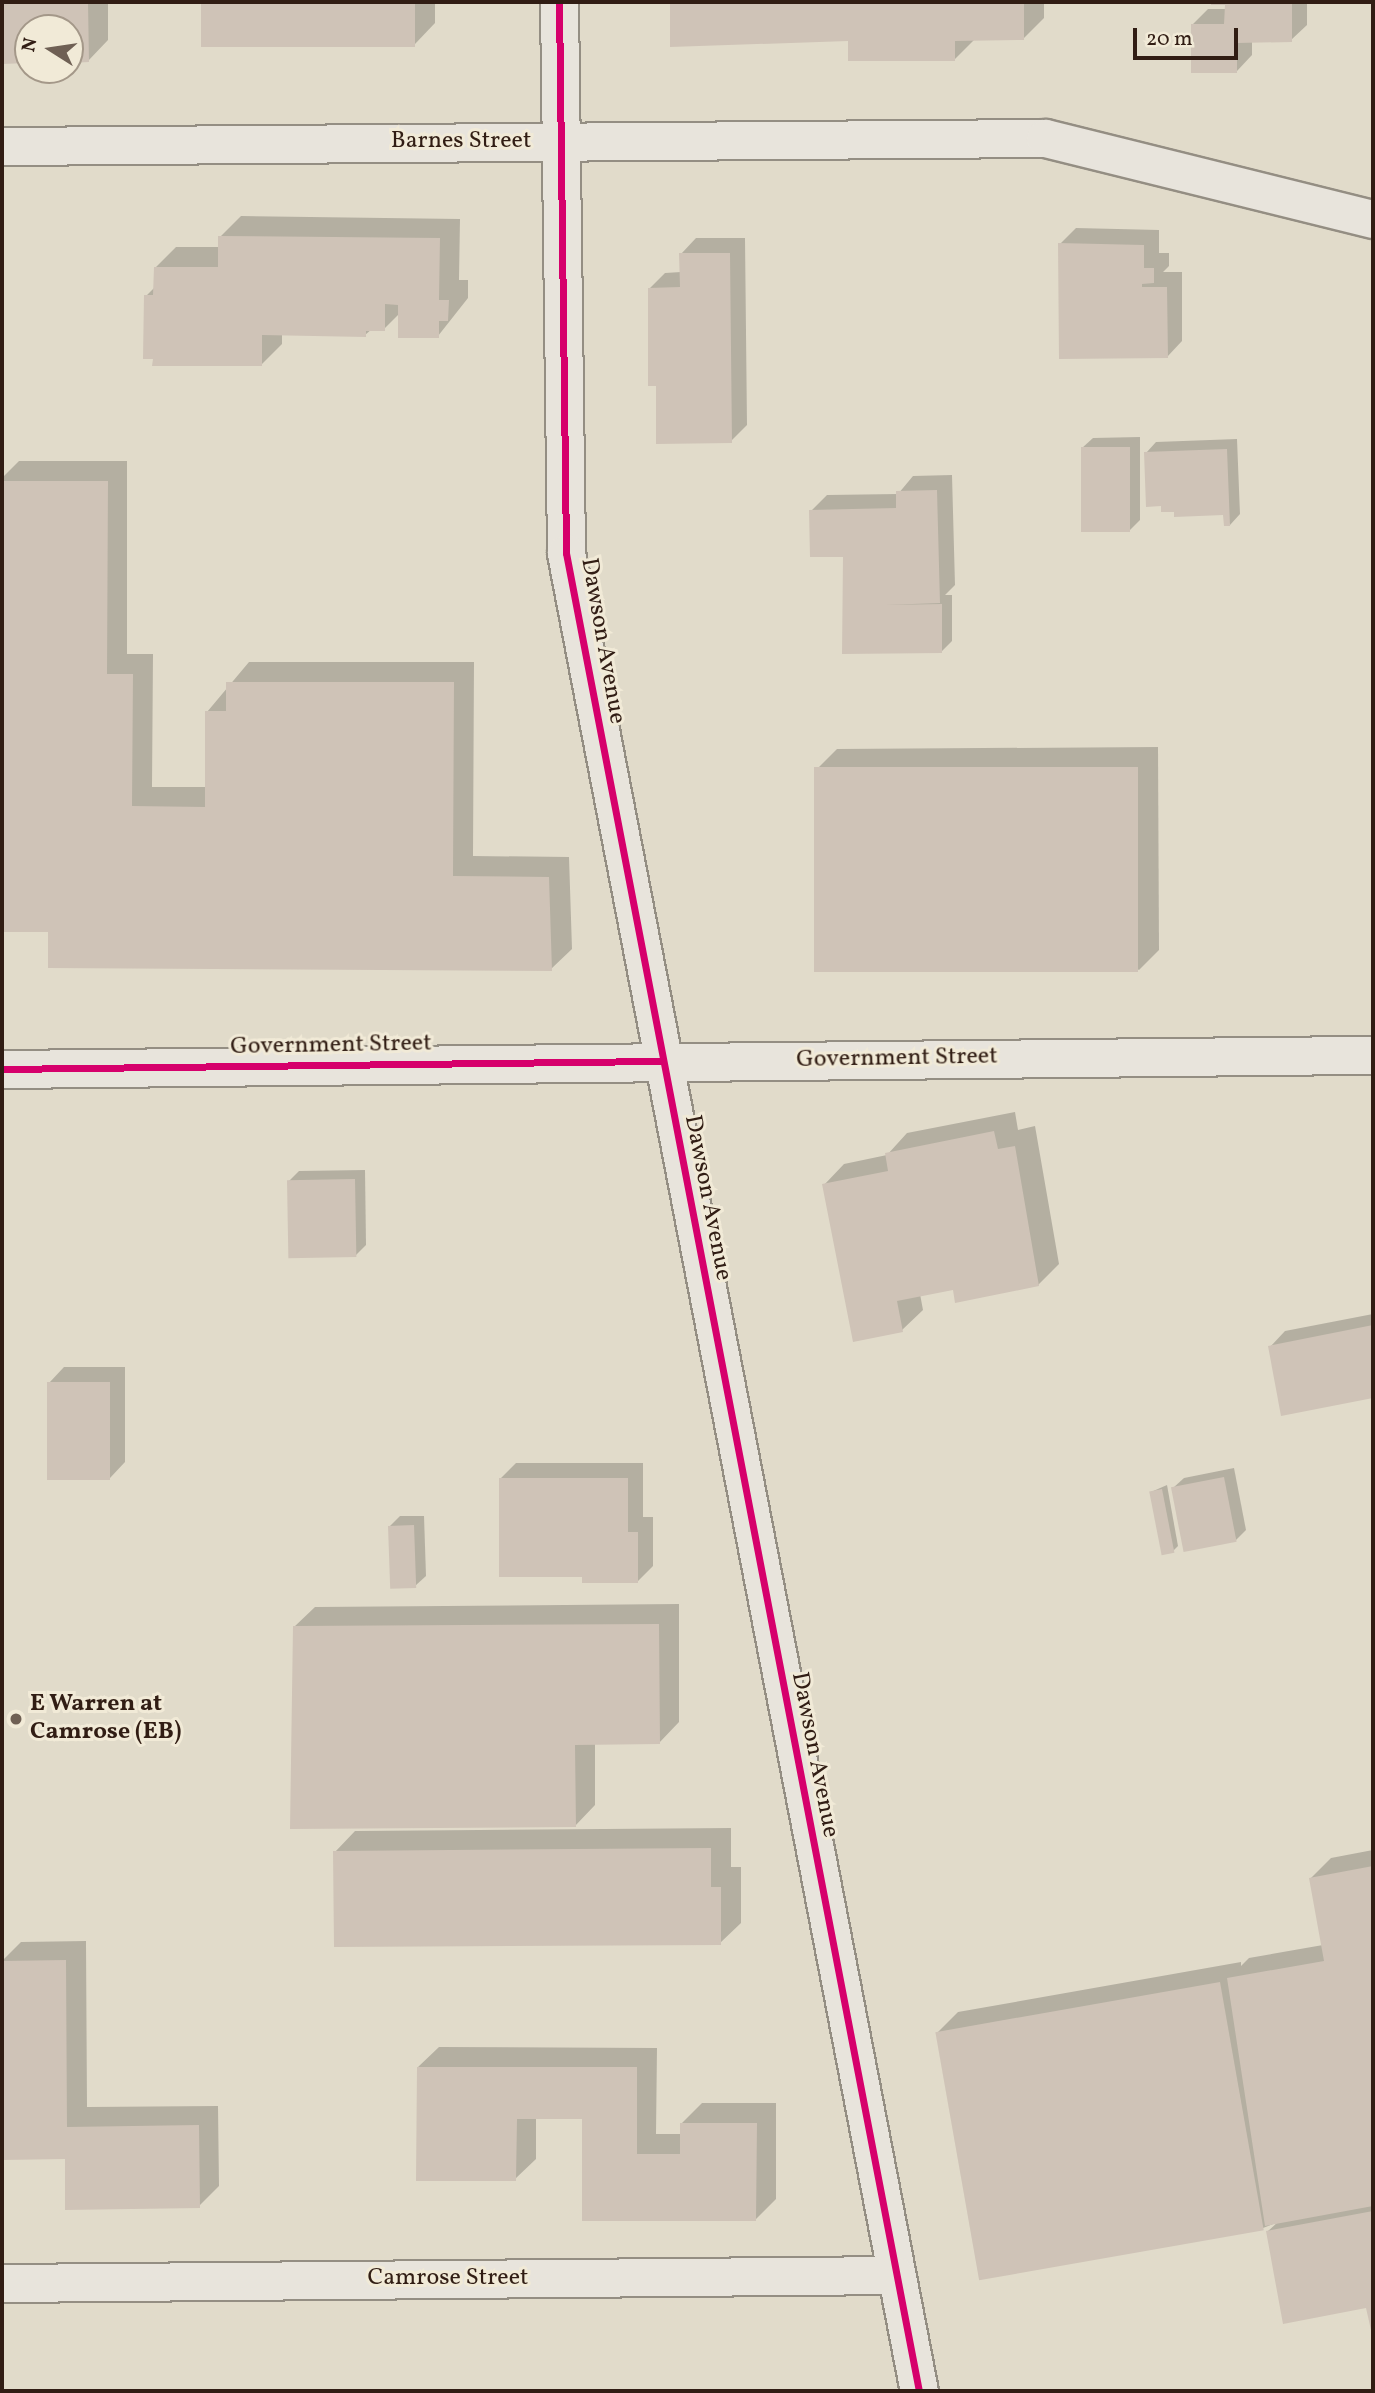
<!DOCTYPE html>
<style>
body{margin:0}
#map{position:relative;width:1375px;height:2393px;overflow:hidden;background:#e1dbca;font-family:Vollkorn,serif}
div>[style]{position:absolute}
.shadow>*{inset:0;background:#0003}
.building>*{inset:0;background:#cfc3b7;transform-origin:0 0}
.roads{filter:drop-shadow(2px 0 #948e83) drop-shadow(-2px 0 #948e83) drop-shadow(0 2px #948e83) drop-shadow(0 -2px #948e83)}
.minor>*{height:37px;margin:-18.5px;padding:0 18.5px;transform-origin:18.5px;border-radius:18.5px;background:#e8e4dc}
.cycleway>*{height:7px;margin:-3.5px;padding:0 3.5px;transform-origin:3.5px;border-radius:3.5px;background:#d6006c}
.dots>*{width:19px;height:19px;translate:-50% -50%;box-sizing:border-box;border:4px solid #f1ead7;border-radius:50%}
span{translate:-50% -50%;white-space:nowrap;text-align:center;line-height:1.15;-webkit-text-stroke:6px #f1ead7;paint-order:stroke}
.street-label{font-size:24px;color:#311d14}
.poi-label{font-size:24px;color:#311d14;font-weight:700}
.left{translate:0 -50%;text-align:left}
.frame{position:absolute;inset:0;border:4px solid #311d14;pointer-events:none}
.north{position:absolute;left:14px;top:14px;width:70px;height:70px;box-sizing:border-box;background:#f1ead7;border:2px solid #a49889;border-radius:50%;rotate:282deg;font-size:19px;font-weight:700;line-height:28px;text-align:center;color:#311d14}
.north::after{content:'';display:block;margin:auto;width:24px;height:32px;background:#6f6054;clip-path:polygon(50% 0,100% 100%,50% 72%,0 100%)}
.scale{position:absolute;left:1133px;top:28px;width:105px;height:32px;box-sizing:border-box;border:4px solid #311d14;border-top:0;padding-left:9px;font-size:21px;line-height:24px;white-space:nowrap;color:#311d14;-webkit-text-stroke:5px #f1ead7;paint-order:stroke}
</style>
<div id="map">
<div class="shadow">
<div style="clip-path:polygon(2px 2px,108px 2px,108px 40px,88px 61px,70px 61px,70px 28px,28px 28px,28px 62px,2px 62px)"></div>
<div style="clip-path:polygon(203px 2px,435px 2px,435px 23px,415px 44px,203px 46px)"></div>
<div style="clip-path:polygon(672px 2px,1044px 2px,1044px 18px,1023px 39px,975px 39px,955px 59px,850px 39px,672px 45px)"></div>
<div style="clip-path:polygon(1213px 2px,1307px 2px,1307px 25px,1291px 40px,1252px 41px,1252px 55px,1237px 71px,1193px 24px,1208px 9px,1226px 9px,1226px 3px)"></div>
<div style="clip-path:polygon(241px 216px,460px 219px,459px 280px,468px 280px,468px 298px,438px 336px,400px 313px,384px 329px,372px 329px,365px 335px,282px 334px,282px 344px,261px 365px,146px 296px,155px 287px,156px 267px,176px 247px,220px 247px,220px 237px)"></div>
<div style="clip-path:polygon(1076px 228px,1159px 230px,1159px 253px,1169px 253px,1169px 266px,1163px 272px,1182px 272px,1182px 341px,1167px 357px,1060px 244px)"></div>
<div style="clip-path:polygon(696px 238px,745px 238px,747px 425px,731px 441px,657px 384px,650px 288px,665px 273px,681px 272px,681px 254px)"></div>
<div style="clip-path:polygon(1140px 437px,1140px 520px,1130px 530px,1082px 448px,1093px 438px)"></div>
<div style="clip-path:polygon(1237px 439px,1240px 514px,1230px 525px,1225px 513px,1146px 453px,1156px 442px)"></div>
<div style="clip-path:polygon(19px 461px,127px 461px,127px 654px,153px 654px,152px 787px,206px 787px,207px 712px,249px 662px,474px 662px,473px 856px,569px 857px,572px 949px,551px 969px,50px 930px,2px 930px,6px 640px,2px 640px,2px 478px)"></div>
<div style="clip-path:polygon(952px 475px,955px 585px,945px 595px,952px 595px,952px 641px,942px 651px,843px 653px,845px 555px,811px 511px,827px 495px,898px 494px,913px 476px)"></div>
<div style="clip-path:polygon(1158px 747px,1159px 950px,1139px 970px,816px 770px,837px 749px)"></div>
<div style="clip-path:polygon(1015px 1112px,1018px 1130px,1035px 1126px,1059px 1264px,1038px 1285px,954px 1288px,920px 1294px,923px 1310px,902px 1330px,824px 1185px,844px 1164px,887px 1155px,907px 1133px)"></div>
<div style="clip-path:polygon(365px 1170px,366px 1245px,355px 1256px,289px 1181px,299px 1171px)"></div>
<div style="clip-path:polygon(1373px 1314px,1373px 1396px,1282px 1414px,1270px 1347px,1285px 1331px)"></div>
<div style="clip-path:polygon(64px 1367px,125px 1367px,125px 1462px,110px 1478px,49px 1383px)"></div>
<div style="clip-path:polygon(516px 1463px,643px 1463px,643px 1517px,653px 1517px,653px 1566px,638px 1581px,584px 1575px,500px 1479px)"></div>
<div style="clip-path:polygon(1234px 1468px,1246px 1530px,1236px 1540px,1173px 1488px,1184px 1478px)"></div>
<div style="clip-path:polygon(1167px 1485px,1178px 1546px,1173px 1551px,1151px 1492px)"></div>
<div style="clip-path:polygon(400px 1516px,424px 1516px,426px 1576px,415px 1586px,389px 1527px)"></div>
<div style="clip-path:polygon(679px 1604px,679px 1722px,659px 1743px,595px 1743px,595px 1805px,575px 1826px,294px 1627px,315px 1607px)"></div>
<div style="clip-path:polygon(731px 1828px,731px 1867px,741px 1867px,741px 1923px,720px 1943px,335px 1852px,355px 1831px)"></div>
<div style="clip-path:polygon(1373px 1850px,1373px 2336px,1368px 2306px,1268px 2231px,1278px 2222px,1263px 2228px,937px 2033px,958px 2012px,1241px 1962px,1241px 1966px,1249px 1958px,1323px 1945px,1311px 1878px,1331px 1858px)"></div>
<div style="clip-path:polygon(86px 1941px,87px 2107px,218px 2106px,219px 2186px,199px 2206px,66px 2157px,3px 2158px,2px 1961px,21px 1942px)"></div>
<div style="clip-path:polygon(439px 2047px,657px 2048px,656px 2134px,681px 2134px,681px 2124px,702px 2103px,776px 2103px,776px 2199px,755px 2220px,583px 2219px,583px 2117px,536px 2117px,536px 2159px,515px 2179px,418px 2067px)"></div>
</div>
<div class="building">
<div style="clip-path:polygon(2px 2px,88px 2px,89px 62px,70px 63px,70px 28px,28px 28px,28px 63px,2px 64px)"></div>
<div style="left:201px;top:2px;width:214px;height:45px"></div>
<div style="clip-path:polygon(670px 2px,1024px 2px,1024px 40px,955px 41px,955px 61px,848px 61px,848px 41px,670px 47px)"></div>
<div style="clip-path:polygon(1211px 2px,1292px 2px,1292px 42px,1237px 43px,1237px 73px,1191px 73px,1191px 24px,1224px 24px,1225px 5px,1211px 5px)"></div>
<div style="clip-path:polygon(218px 236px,440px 238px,439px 300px,449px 300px,448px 321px,439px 321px,439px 338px,398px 338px,398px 305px,385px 304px,385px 331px,366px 331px,366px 337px,262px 335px,262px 366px,152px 366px,153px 359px,143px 359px,144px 295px,153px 295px,154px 267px,218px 267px)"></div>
<div style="clip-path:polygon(1058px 243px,1144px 245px,1144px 268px,1154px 268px,1154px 283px,1142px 284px,1142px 287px,1167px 287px,1168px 358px,1059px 359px)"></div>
<div style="clip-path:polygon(679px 253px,730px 253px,732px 443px,656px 444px,656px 386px,648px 386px,648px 288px,680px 287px)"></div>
<div style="left:1081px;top:447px;width:49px;height:85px"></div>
<div style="clip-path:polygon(1227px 449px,1230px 526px,1224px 526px,1223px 515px,1174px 517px,1174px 512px,1161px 512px,1161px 506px,1146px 507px,1144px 452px)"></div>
<div style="clip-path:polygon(2px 481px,108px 481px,107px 674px,133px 674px,132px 806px,205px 807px,205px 711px,226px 711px,226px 682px,454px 682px,453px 876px,549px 877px,552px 971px,48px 968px,48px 932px,2px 932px)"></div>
<div style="clip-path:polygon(937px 490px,940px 603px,885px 605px,942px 604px,942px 653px,842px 654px,843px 557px,810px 557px,809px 510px,896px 508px,896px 491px)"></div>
<div style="left:1138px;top:767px;width:205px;height:324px;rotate:90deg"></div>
<div style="clip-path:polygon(994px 1131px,998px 1149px,1015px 1146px,1039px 1286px,955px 1303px,953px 1290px,897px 1301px,903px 1332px,853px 1342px,822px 1184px,888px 1171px,885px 1153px)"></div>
<div style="left:355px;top:1179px;width:78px;height:68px;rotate:89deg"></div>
<div style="clip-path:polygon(1373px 1325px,1373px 1398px,1281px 1416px,1268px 1346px)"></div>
<div style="left:47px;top:1382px;width:63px;height:98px"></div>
<div style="left:1224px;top:1477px;width:66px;height:54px;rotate:79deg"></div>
<div style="clip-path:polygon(499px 1478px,628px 1478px,628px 1532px,638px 1532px,638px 1583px,582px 1583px,582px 1577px,499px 1577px)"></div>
<div style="left:1162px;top:1489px;width:65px;height:13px;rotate:79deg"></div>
<div style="left:414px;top:1525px;width:63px;height:26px;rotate:88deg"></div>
<div style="clip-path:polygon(659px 1624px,660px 1744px,575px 1745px,576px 1827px,290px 1829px,293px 1626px)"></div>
<div style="clip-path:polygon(711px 1848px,711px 1887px,721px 1887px,721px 1945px,334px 1947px,333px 1851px)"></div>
<div style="clip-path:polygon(1373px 1866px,1373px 2206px,1265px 2226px,1227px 1978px,1324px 1961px,1309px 1878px)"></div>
<div style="clip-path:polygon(66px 1960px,67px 2127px,199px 2125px,200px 2208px,65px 2210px,65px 2159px,2px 2160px,2px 1961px)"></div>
<div style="left:1220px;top:1982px;width:252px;height:289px;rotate:80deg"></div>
<div style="clip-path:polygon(417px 2067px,637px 2067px,637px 2154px,680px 2154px,680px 2123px,757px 2123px,756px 2221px,582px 2221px,582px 2119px,517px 2119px,516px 2181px,416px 2181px)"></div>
<div style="clip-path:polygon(1373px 2211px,1373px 2339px,1366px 2308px,1283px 2324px,1266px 2231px)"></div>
</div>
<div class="roads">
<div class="minor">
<div style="left:559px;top:2px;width:551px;rotate:89.27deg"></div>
<div style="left:566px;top:553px;width:1872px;rotate:79.13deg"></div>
<div style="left:2px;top:146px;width:1043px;rotate:-0.44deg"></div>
<div style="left:1045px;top:138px;width:338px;rotate:13.9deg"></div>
<div style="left:2px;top:1069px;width:1371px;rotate:-0.59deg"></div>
<div style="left:2px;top:2283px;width:893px;rotate:-0.51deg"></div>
</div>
</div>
<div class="cycleway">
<div style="left:559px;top:2px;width:551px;rotate:89.27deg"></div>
<div style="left:566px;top:553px;width:1872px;rotate:79.13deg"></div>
<div style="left:2px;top:1069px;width:659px;rotate:-0.7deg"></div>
</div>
<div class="dots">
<div style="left:16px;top:1719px;background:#6f6054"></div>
</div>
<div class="street-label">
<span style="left:461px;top:142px">Barnes Street</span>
<span style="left:602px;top:641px;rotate:80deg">Dawson Avenue</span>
<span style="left:331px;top:1046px;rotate:-1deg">Government Street</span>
<span style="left:897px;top:1059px;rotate:-1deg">Government Street</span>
<span style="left:707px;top:1198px;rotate:79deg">Dawson Avenue</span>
<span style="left:814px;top:1755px;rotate:79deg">Dawson Avenue</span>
<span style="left:448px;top:2279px">Camrose Street</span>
</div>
<div class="poi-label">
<span class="left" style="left:30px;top:1719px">E Warren at<br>Camrose (EB)</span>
</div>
<div class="frame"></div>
<div class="north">N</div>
<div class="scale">20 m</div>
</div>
